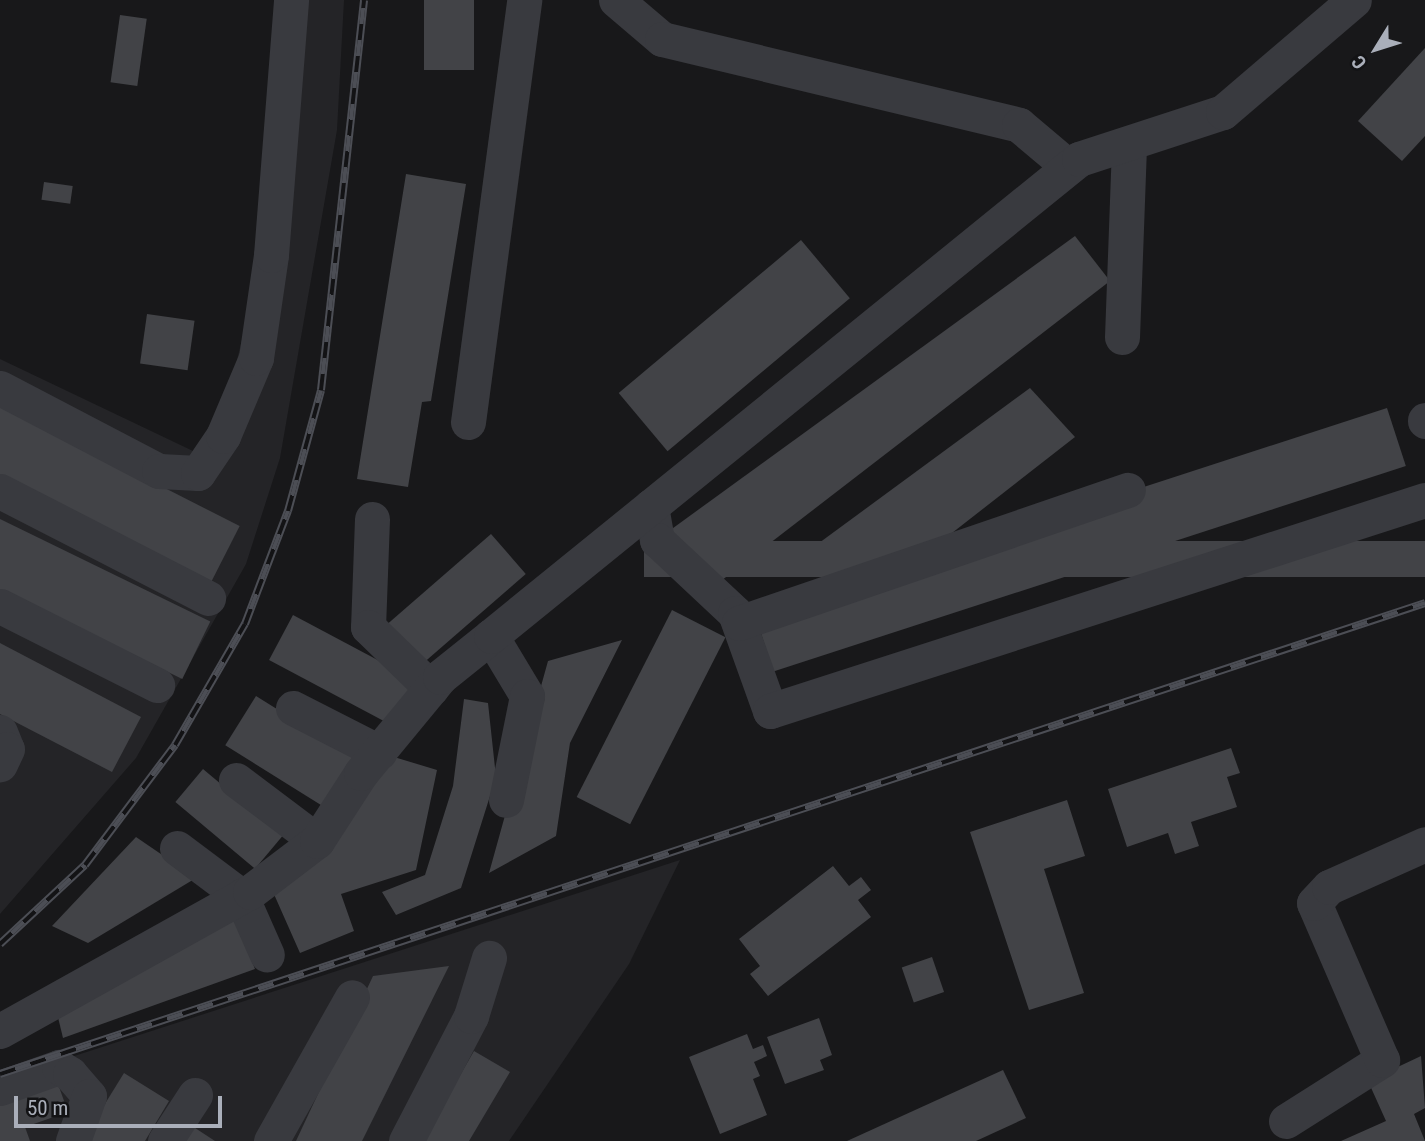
<!DOCTYPE html>
<meta charset="utf-8">
<style>
body{margin:0}
#map{position:relative;width:1425px;height:1141px;overflow:hidden;background:#18181a;font-family:"Roboto Condensed",sans-serif}
div>[style]{position:absolute}
.built>*{inset:0;background:#242427}
.building>*{inset:0;background:#424347;transform-origin:0 0}
.minor>*{height:35px;margin:-17.5px;padding:0 17.5px;transform-origin:17.5px;border-radius:17.5px;background:#393a3f}
.rail>*{height:8px;margin-top:-4px;transform-origin:0;background:repeating-linear-gradient(90deg,#131315 0 16px,#4c4e55 0 32px);box-sizing:border-box;border-block:2px solid #4c4e55}
span{translate:-50% -50%;white-space:nowrap;text-align:center;line-height:1.15;-webkit-text-stroke:5px #131315;paint-order:stroke}
.north{position:absolute;left:1341px;top:14px;width:70px;height:70px;-webkit-text-stroke:5px #131315;paint-order:stroke;rotate:232deg;font-size:19px;font-weight:700;line-height:28px;text-align:center;color:#aaafba}
.north::after{content:'';display:block;margin:auto;width:24px;height:32px;background:#aaafba;clip-path:polygon(50% 0,100% 100%,50% 72%,0 100%)}
.scale{position:absolute;left:14px;top:1096px;width:208px;height:32px;box-sizing:border-box;border:4px solid #aaafba;border-top:0;padding-left:9px;font-size:21px;line-height:24px;white-space:nowrap;color:#aaafba;-webkit-text-stroke:5px #131315;paint-order:stroke}
</style>
<div id="map">
<div class="built">
<div style="clip-path:polygon(280px 0,344px 0,337px 130px,280px 458px,246px 564px,136px 758px,0 914px,0 359px,193px 451px,222px 422px,252px 298px)"></div>
<div style="clip-path:polygon(680px 860px,629px 964px,509px 1141px,0 1141px,65px 1059px)"></div>
</div>
<div class="building">
<div style="left:424px;top:0;width:50px;height:70px"></div>
<div style="left:120px;top:15px;width:27px;height:68px;rotate:8deg"></div>
<div style="clip-path:polygon(1425px 48px,1425px 136px,1402px 161px,1358px 121px)"></div>
<div style="clip-path:polygon(406px 174px,466px 184px,431px 401px,422px 402px,408px 487px,357px 479px)"></div>
<div style="left:44px;top:182px;width:29px;height:18px;rotate:8deg"></div>
<div style="clip-path:polygon(1075px 236px,1110px 281px,717px 584px,669px 531px)"></div>
<div style="left:801px;top:240px;width:76px;height:238px;rotate:50deg"></div>
<div style="left:147px;top:314px;width:48px;height:50px;rotate:8deg"></div>
<div style="clip-path:polygon(1030px 388px,1075px 437px,952px 533px,828px 578px,804px 554px)"></div>
<div style="left:0;top:404px;width:269px;height:69px;rotate:27deg"></div>
<div style="left:1387px;top:408px;width:61px;height:665px;rotate:72deg"></div>
<div style="left:0;top:519px;width:234px;height:64px;rotate:26deg"></div>
<div style="left:491px;top:534px;width:53px;height:141px;rotate:49deg"></div>
<div style="left:1425px;top:541px;width:36px;height:781px;rotate:90deg"></div>
<div style="left:672px;top:610px;width:60px;height:210px;rotate:27deg"></div>
<div style="left:293px;top:615px;width:139px;height:51px;rotate:28deg"></div>
<div style="clip-path:polygon(622px 640px,570px 743px,556px 836px,489px 873px,548px 661px)"></div>
<div style="clip-path:polygon(0 643px,141px 717px,112px 772px,0 714px)"></div>
<div style="left:256px;top:696px;width:119px;height:58px;rotate:32deg"></div>
<div style="clip-path:polygon(464px 699px,488px 703px,496px 777px,461px 888px,396px 915px,382px 892px,425px 875px,453px 786px)"></div>
<div style="clip-path:polygon(1231px 748px,1240px 773px,1227px 777px,1237px 807px,1191px 822px,1199px 846px,1175px 854px,1168px 833px,1127px 847px,1108px 789px)"></div>
<div style="clip-path:polygon(394px 757px,437px 770px,416px 870px,341px 894px,354px 931px,300px 953px,273px 892px)"></div>
<div style="left:203px;top:769px;width:104px;height:43px;rotate:40deg"></div>
<div style="clip-path:polygon(1067px 800px,1085px 856px,1044px 869px,1084px 993px,1029px 1010px,970px 832px)"></div>
<div style="clip-path:polygon(136px 837px,196px 878px,88px 943px,52px 926px)"></div>
<div style="clip-path:polygon(833px 866px,849px 886px,861px 877px,871px 890px,858px 900px,871px 917px,768px 996px,750px 974px,760px 966px,739px 939px)"></div>
<div style="clip-path:polygon(235px 918px,255px 969px,63px 1038px,56px 1009px)"></div>
<div style="left:932px;top:957px;width:37px;height:32px;rotate:71deg"></div>
<div style="clip-path:polygon(449px 966px,362px 1141px,296px 1141px,373px 976px)"></div>
<div style="clip-path:polygon(819px 1018px,832px 1055px,820px 1060px,824px 1070px,785px 1084px,767px 1037px)"></div>
<div style="clip-path:polygon(747px 1034px,753px 1049px,763px 1045px,767px 1056px,754px 1062px,760px 1076px,753px 1079px,767px 1115px,720px 1134px,689px 1057px)"></div>
<div style="clip-path:polygon(474px 1051px,510px 1072px,469px 1141px,422px 1141px)"></div>
<div style="clip-path:polygon(1421px 1056px,1425px 1108px,1414px 1114px,1425px 1141px,1341px 1141px,1386px 1121px,1368px 1081px)"></div>
<div style="clip-path:polygon(1003px 1070px,1026px 1118px,976px 1141px,847px 1141px)"></div>
<div style="clip-path:polygon(124px 1073px,169px 1101px,145px 1141px,82px 1141px)"></div>
<div style="clip-path:polygon(58px 1084px,68px 1112px,25px 1127px,30px 1141px,0 1141px,0 1104px)"></div>
<div style="clip-path:polygon(192px 1126px,215px 1141px,182px 1141px)"></div>
</div>
<div class="minor">
<div style="left:616px;top:0;width:60px;rotate:40.3deg"></div>
<div style="left:662px;top:39px;width:367px;rotate:13.5deg"></div>
<div style="left:1019px;top:125px;width:65px;rotate:40deg"></div>
<div style="left:1122px;top:337px;width:194px;rotate:-87.9deg"></div>
<div style="left:0;top:388px;width:179px;rotate:27.6deg"></div>
<div style="left:159px;top:471px;width:39px;rotate:3deg"></div>
<div style="left:198px;top:473px;width:45px;rotate:-56deg"></div>
<div style="left:223px;top:436px;width:85px;rotate:-67.1deg"></div>
<div style="left:256px;top:358px;width:104px;rotate:-81.7deg"></div>
<div style="left:271px;top:255px;width:256px;rotate:-85.5deg"></div>
<div style="left:1425px;top:420px;width:1px;rotate:90deg"></div>
<div style="left:468px;top:422px;width:426px;rotate:-82.4deg"></div>
<div style="left:0;top:491px;width:234px;rotate:27.2deg"></div>
<div style="left:651px;top:506px;width:35px;rotate:80deg"></div>
<div style="left:657px;top:540px;width:107px;rotate:43.1deg"></div>
<div style="left:735px;top:613px;width:104px;rotate:70.3deg"></div>
<div style="left:770px;top:711px;width:688px;rotate:-17.86deg"></div>
<div style="left:372px;top:519px;width:108px;rotate:92.1deg"></div>
<div style="left:368px;top:627px;width:88px;rotate:44.1deg"></div>
<div style="left:0;top:606px;width:176px;rotate:26.7deg"></div>
<div style="left:739px;top:623px;width:411px;rotate:-18.9deg"></div>
<div style="left:491px;top:636px;width:70px;rotate:59deg"></div>
<div style="left:527px;top:696px;width:106px;rotate:101.4deg"></div>
<div style="left:293px;top:708px;width:97px;rotate:27.1deg"></div>
<div style="left:0;top:732px;width:18px;rotate:68deg"></div>
<div style="left:7px;top:749px;width:17px;rotate:115deg"></div>
<div style="left:236px;top:780px;width:101px;rotate:37deg"></div>
<div style="left:177px;top:848px;width:80px;rotate:36.9deg"></div>
<div style="left:241px;top:896px;width:64px;rotate:66.2deg"></div>
<div style="left:0;top:1031px;width:286px;rotate:-29.1deg"></div>
<div style="left:250px;top:892px;width:84px;rotate:-37.3deg"></div>
<div style="left:317px;top:841px;width:81px;rotate:-57.1deg"></div>
<div style="left:361px;top:773px;width:124px;rotate:-50.5deg"></div>
<div style="left:440px;top:677px;width:65px;rotate:-38.8deg"></div>
<div style="left:491px;top:636px;width:757px;rotate:-39.05deg"></div>
<div style="left:1079px;top:159px;width:151px;rotate:-18.1deg"></div>
<div style="left:1223px;top:112px;width:172px;rotate:-40.5deg"></div>
<div style="left:0;top:1088px;width:63px;rotate:-19.6deg"></div>
<div style="left:59px;top:1067px;width:13px;rotate:32deg"></div>
<div style="left:70px;top:1074px;width:29px;rotate:49deg"></div>
<div style="left:89px;top:1096px;width:48px;rotate:109.6deg"></div>
<div style="left:1286px;top:1121px;width:114px;rotate:-32.4deg"></div>
<div style="left:1382px;top:1060px;width:171px;rotate:-113.4deg"></div>
<div style="left:1314px;top:903px;width:22px;rotate:-47deg"></div>
<div style="left:1329px;top:887px;width:105px;rotate:-24.1deg"></div>
<div style="left:165px;top:1141px;width:55px;rotate:-56.9deg"></div>
<div style="left:271px;top:1141px;width:165px;rotate:-60.6deg"></div>
<div style="left:406px;top:1141px;width:141px;rotate:-62.5deg"></div>
<div style="left:471px;top:1016px;width:61px;rotate:-72.8deg"></div>
</div>
<div class="rail">
<div style="left:0;top:944px;width:116px;rotate:-42.9deg"></div>
<div style="left:85px;top:865px;width:150px;rotate:-53.1deg"></div>
<div style="left:175px;top:745px;width:140px;rotate:-60deg"></div>
<div style="left:245px;top:624px;width:121px;rotate:-69.2deg"></div>
<div style="left:288px;top:511px;width:125px;rotate:-74.7deg"></div>
<div style="left:321px;top:390px;width:392px;rotate:-83.7deg"></div>
<div style="left:0;top:1074px;width:1501px;rotate:-18.29deg"></div>
</div>
<div class="north">С</div>
<div class="scale">50 m</div>
</div>
